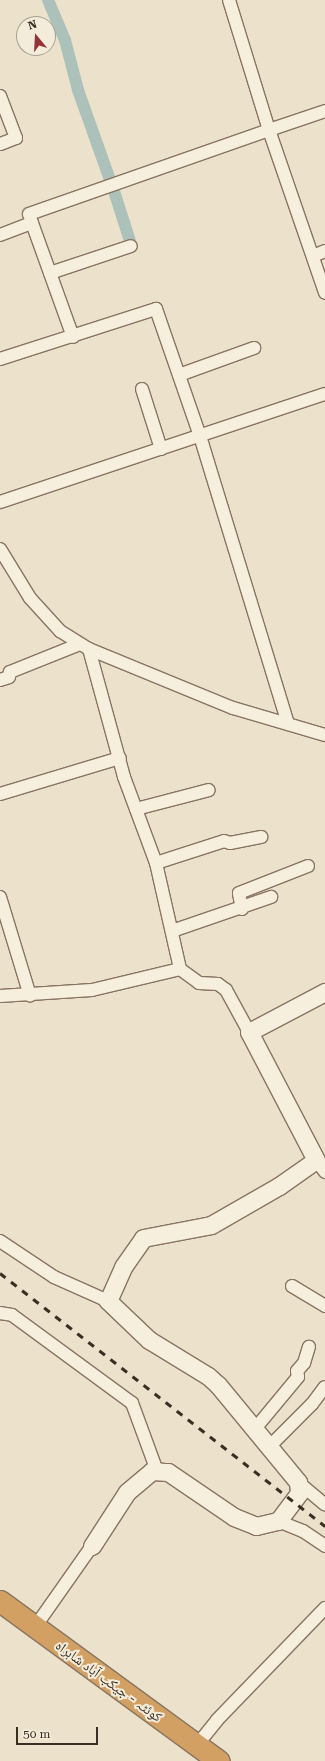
<!DOCTYPE html>
<meta charset="utf-8">
<style>
body{margin:0}
#map{position:relative;width:325px;height:1761px;overflow:hidden;background:#ece2cb;font-family:"Roboto Serif","Noto Naskh Arabic",serif}
div>[style]{position:absolute}
.canal>*{height:12px;margin:-6px;padding:0 6px;transform-origin:6px;border-radius:6px;background:#abc1ba}
.roads{filter:drop-shadow(1px 0 #887460) drop-shadow(-1px 0 #887460) drop-shadow(0 1px #887460) drop-shadow(0 -1px #887460)}
.street>*{height:12px;margin:-6px;padding:0 6px;transform-origin:6px;border-radius:6px;background:#f7efde}
.secondary>*{height:17px;margin:-8.5px;padding:0 8.5px;transform-origin:8.5px;border-radius:8.5px;background:#f7efde}
.highway>*{height:21px;margin:-10.5px;padding:0 10.5px;transform-origin:10.5px;border-radius:10.5px;background:#d3a064}
.rail>*{height:3px;margin-top:-1.5px;transform-origin:0;background:repeating-linear-gradient(90deg,#3a2d22 0 7px,transparent 0 14px)}
span{translate:-50% -50%;white-space:nowrap;text-align:center;line-height:1.15;-webkit-text-stroke:4px #f4ecda;paint-order:stroke}
.street-label{font-size:14px;color:#3a2d22}
.north{position:absolute;left:16px;top:16px;width:40px;height:40px;box-sizing:border-box;background:#f4ecda;border:1px solid #aaa090;border-radius:50%;rotate:342deg;font-size:11px;font-weight:700;line-height:16px;text-align:center;color:#3a2d22}
.north::after{content:'';display:block;margin:auto;width:14px;height:18px;background:#933438;clip-path:polygon(50% 0,100% 100%,50% 72%,0 100%)}
.scale{position:absolute;left:16px;top:1727px;width:82px;height:18px;box-sizing:border-box;border:2px solid #3a2d22;border-top:0;padding-left:5px;font-size:12px;line-height:14px;white-space:nowrap;color:#3a2d22;-webkit-text-stroke:3px #f4ecda;paint-order:stroke}
</style>
<div id="map">
<div class="canal">
<div style="left:48px;top:0;width:43px;rotate:67deg"></div>
<div style="left:65px;top:40px;width:52px;rotate:75.4deg"></div>
<div style="left:78px;top:90px;width:96px;rotate:70.4deg"></div>
<div style="left:114px;top:191px;width:52px;rotate:72.3deg"></div>
</div>
<div class="roads">
<div class="street">
<div style="left:229px;top:0;width:136px;rotate:72.9deg"></div>
<div style="left:269px;top:130px;width:59px;rotate:-18.7deg"></div>
<div style="left:0;top:96px;width:45px;rotate:69.1deg"></div>
<div style="left:16px;top:138px;width:17px;rotate:159deg"></div>
<div style="left:32px;top:223px;width:121px;rotate:70.2deg"></div>
<div style="left:0;top:235px;width:34px;rotate:-21deg"></div>
<div style="left:32px;top:223px;width:9px;rotate:-108deg"></div>
<div style="left:29px;top:214px;width:254px;rotate:-19.3deg"></div>
<div style="left:269px;top:130px;width:172px;rotate:71deg"></div>
<div style="left:313px;top:256px;width:13px;rotate:-23deg"></div>
<div style="left:50px;top:273px;width:85px;rotate:-18.4deg"></div>
<div style="left:0;top:359px;width:164px;rotate:-17.8deg"></div>
<div style="left:156px;top:309px;width:134px;rotate:70.9deg"></div>
<div style="left:200px;top:436px;width:301px;rotate:73deg"></div>
<div style="left:179px;top:375px;width:80px;rotate:-19.8deg"></div>
<div style="left:142px;top:389px;width:63px;rotate:72.4deg"></div>
<div style="left:0;top:502px;width:342px;rotate:-18.4deg"></div>
<div style="left:0;top:549px;width:57px;rotate:58.5deg"></div>
<div style="left:30px;top:598px;width:45px;rotate:47.7deg"></div>
<div style="left:60px;top:631px;width:34px;rotate:32deg"></div>
<div style="left:89px;top:649px;width:133px;rotate:74.7deg"></div>
<div style="left:124px;top:777px;width:92px;rotate:69.6deg"></div>
<div style="left:156px;top:863px;width:109px;rotate:77.2deg"></div>
<div style="left:89px;top:649px;width:156px;rotate:22.3deg"></div>
<div style="left:233px;top:708px;width:96px;rotate:16.4deg"></div>
<div style="left:0;top:680px;width:9px;rotate:-18deg"></div>
<div style="left:9px;top:677px;width:5px;rotate:-79deg"></div>
<div style="left:10px;top:672px;width:75px;rotate:-21.8deg"></div>
<div style="left:0;top:794px;width:125px;rotate:-16.7deg"></div>
<div style="left:136px;top:809px;width:75px;rotate:-14.6deg"></div>
<div style="left:156px;top:863px;width:71px;rotate:-17.9deg"></div>
<div style="left:224px;top:841px;width:6px;rotate:18deg"></div>
<div style="left:230px;top:843px;width:32px;rotate:-11deg"></div>
<div style="left:0;top:897px;width:103px;rotate:73.1deg"></div>
<div style="left:242px;top:909px;width:16px;rotate:-101deg"></div>
<div style="left:239px;top:893px;width:74px;rotate:-21.4deg"></div>
<div style="left:172px;top:931px;width:105px;rotate:-19deg"></div>
<div style="left:0;top:996px;width:92px;rotate:-3.7deg"></div>
<div style="left:92px;top:990px;width:90px;rotate:-13.4deg"></div>
<div style="left:180px;top:969px;width:24px;rotate:36deg"></div>
<div style="left:199px;top:983px;width:19px;rotate:3deg"></div>
<div style="left:218px;top:984px;width:10px;rotate:37deg"></div>
<div style="left:226px;top:990px;width:48px;rotate:61.3deg"></div>
<div style="left:316px;top:1160px;width:15px;rotate:53deg"></div>
<div style="left:0;top:1241px;width:65px;rotate:33.7deg"></div>
<div style="left:54px;top:1277px;width:59px;rotate:24deg"></div>
<div style="left:292px;top:1286px;width:39px;rotate:31deg"></div>
<div style="left:0;top:1313px;width:12px;rotate:9deg"></div>
<div style="left:12px;top:1315px;width:149px;rotate:36.3deg"></div>
<div style="left:132px;top:1403px;width:72px;rotate:69.8deg"></div>
<div style="left:254px;top:1430px;width:69px;rotate:-50.3deg"></div>
<div style="left:298px;top:1377px;width:6px;rotate:-99deg"></div>
<div style="left:297px;top:1371px;width:11px;rotate:-49deg"></div>
<div style="left:304px;top:1363px;width:17px;rotate:-73deg"></div>
<div style="left:269px;top:1447px;width:61px;rotate:-45deg"></div>
<div style="left:312px;top:1404px;width:21px;rotate:-53deg"></div>
<div style="left:298px;top:1482px;width:35px;rotate:40deg"></div>
<div style="left:278px;top:1521px;width:27px;rotate:22deg"></div>
<div style="left:303px;top:1531px;width:27px;rotate:34deg"></div>
<div style="left:35px;top:1627px;width:99px;rotate:-54.9deg"></div>
<div style="left:197px;top:1745px;width:32px;rotate:-51deg"></div>
<div style="left:217px;top:1720px;width:156px;rotate:-46deg"></div>
</div>
<div class="secondary">
<div style="left:92px;top:1546px;width:64px;rotate:-57.1deg"></div>
<div style="left:127px;top:1492px;width:33px;rotate:-40deg"></div>
<div style="left:152px;top:1471px;width:16px;rotate:4deg"></div>
<div style="left:168px;top:1472px;width:80px;rotate:34.3deg"></div>
<div style="left:234px;top:1517px;width:24px;rotate:22deg"></div>
<div style="left:256px;top:1526px;width:23px;rotate:-13deg"></div>
<div style="left:278px;top:1521px;width:35px;rotate:-53deg"></div>
<div style="left:299px;top:1493px;width:11px;rotate:-95deg"></div>
<div style="left:298px;top:1482px;width:126px;rotate:-129.5deg"></div>
<div style="left:218px;top:1385px;width:13px;rotate:-138deg"></div>
<div style="left:208px;top:1376px;width:69px;rotate:-148.6deg"></div>
<div style="left:149px;top:1340px;width:57px;rotate:-136.4deg"></div>
<div style="left:108px;top:1301px;width:37px;rotate:-66deg"></div>
<div style="left:123px;top:1267px;width:35px;rotate:-55deg"></div>
<div style="left:143px;top:1238px;width:69px;rotate:-10.8deg"></div>
<div style="left:211px;top:1225px;width:78px;rotate:-29.8deg"></div>
<div style="left:279px;top:1186px;width:45px;rotate:-35.1deg"></div>
<div style="left:316px;top:1160px;width:144px;rotate:-117.6deg"></div>
<div style="left:249px;top:1032px;width:86px;rotate:-27.8deg"></div>
</div>
<div class="highway">
<div style="left:0;top:1601px;width:271px;rotate:36.2deg"></div>
</div>
</div>
<div class="rail">
<div style="left:0;top:1273px;width:412px;rotate:37.9deg"></div>
</div>
<div class="street-label">
<span style="left:109px;top:1681px;rotate:36deg">کوئٹہ - جیکب آباد شاہراہ</span>
</div>
<div class="north">N</div>
<div class="scale">50 m</div>
</div>
